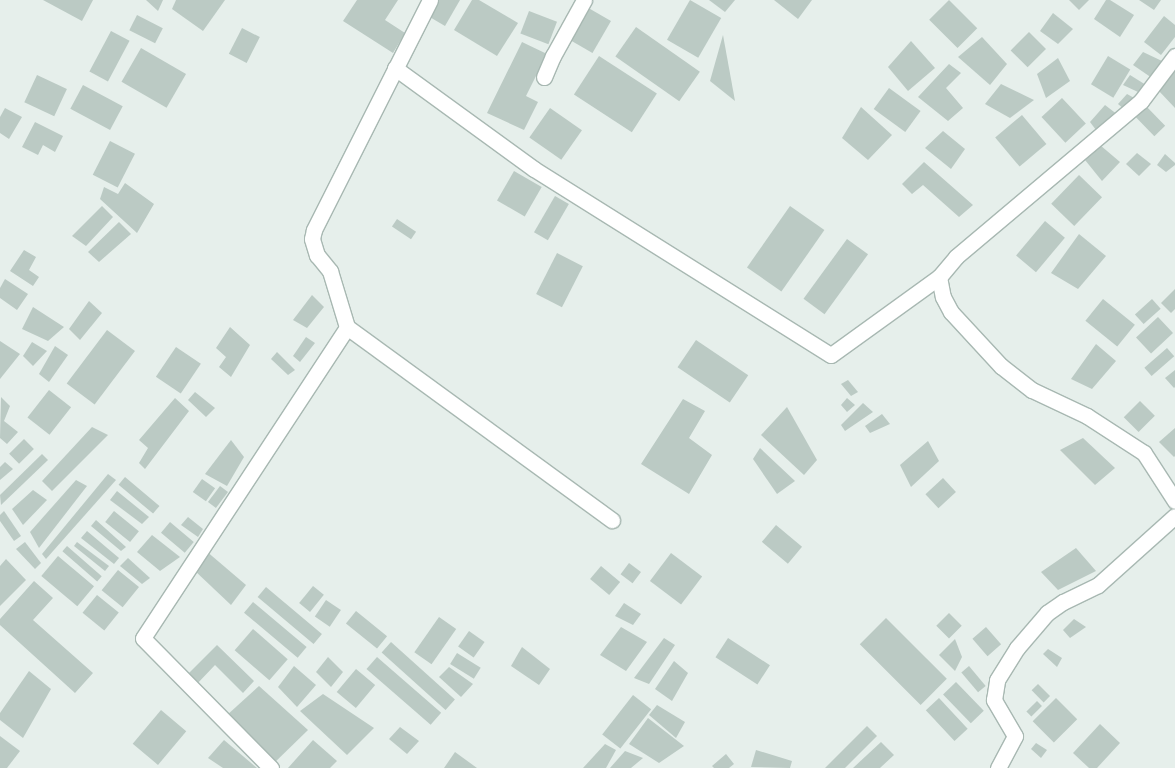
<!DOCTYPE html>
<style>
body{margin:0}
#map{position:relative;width:1175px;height:768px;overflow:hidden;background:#e6efeb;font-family:"DM Sans",sans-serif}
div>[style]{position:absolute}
.building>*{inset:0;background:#bbcac4;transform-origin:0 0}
.roads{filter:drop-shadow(1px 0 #a8b8b2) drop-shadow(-1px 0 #a8b8b2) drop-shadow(0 1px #a8b8b2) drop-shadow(0 -1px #a8b8b2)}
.street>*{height:15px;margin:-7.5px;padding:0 7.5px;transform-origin:7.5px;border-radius:7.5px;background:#fff}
span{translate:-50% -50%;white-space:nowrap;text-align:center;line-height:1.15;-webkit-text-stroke:4px #f7fbf9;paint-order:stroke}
</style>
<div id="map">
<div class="building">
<div style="clip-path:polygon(43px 0,93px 0,82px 21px)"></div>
<div style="clip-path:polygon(146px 0,163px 0,158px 11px)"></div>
<div style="clip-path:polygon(176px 0,225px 0,203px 31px,172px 9px)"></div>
<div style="clip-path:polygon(357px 0,398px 0,385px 20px,405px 33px,393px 53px,343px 21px)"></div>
<div style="clip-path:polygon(437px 0,460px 0,445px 26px,428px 16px)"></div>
<div style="clip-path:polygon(472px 0,479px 0,518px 23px,497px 56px,454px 30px)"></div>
<div style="left:690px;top:0;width:36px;height:46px;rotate:30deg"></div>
<div style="clip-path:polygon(709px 0,735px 0,725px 12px)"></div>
<div style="clip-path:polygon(774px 0,812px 0,798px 19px)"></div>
<div style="left:949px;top:0;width:40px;height:28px;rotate:45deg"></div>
<div style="clip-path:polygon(1069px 0,1089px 0,1079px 10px)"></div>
<div style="clip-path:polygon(1106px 0,1110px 0,1134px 15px,1120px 37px,1094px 19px)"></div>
<div style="clip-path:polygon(1139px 0,1161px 0,1154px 10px)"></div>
<div style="left:585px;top:6px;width:30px;height:37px;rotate:30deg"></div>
<div style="left:529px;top:11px;width:30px;height:24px;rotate:21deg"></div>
<div style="clip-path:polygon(1053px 13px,1073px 29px,1058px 44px,1040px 31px)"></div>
<div style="left:137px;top:15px;width:29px;height:17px;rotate:27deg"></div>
<div style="clip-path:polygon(1164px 16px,1175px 25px,1175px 37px,1161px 55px,1144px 42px)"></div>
<div style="left:636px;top:27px;width:78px;height:36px;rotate:35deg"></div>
<div style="left:242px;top:28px;width:20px;height:29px;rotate:27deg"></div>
<div style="left:111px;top:31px;width:21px;height:46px;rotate:28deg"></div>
<div style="left:1029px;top:32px;width:24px;height:26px;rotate:45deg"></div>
<div style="clip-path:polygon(723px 35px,735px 101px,710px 81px)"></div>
<div style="clip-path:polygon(982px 37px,1007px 64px,990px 85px,958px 57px)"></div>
<div style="clip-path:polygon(911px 41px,935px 68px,908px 91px,888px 67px)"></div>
<div style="clip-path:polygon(522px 42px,547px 54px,526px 96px,538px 102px,524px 130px,487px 113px)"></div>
<div style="left:141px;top:48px;width:52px;height:39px;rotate:30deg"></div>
<div style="clip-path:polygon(1143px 52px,1162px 61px,1152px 78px,1133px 65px)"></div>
<div style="left:599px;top:56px;width:69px;height:46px;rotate:33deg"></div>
<div style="left:1108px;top:56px;width:26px;height:33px;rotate:31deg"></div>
<div style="clip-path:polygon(1058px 58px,1070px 81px,1046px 98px,1037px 74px)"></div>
<div style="clip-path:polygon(949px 64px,961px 73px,946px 88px,963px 108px,948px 121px,918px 97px)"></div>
<div style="clip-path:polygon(1175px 70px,1175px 108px,1158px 90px)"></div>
<div style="left:37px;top:75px;width:33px;height:30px;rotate:25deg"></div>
<div style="clip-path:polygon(1130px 75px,1146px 85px,1138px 92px,1123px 85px)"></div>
<div style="clip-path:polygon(1001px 84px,1034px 100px,1010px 118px,985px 104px)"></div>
<div style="left:83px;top:85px;width:45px;height:27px;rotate:28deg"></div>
<div style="left:889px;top:88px;width:39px;height:26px;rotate:36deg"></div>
<div style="clip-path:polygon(1127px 94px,1136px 99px,1125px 110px,1118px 104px)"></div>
<div style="left:1062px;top:98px;width:35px;height:28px;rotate:47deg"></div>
<div style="clip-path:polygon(1105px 105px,1118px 115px,1096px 130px,1090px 122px)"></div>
<div style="left:1145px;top:105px;width:29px;height:15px;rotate:46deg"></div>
<div style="clip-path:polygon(861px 107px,892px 135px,868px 160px,842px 138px)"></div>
<div style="clip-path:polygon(5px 108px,22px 117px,9px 139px,0 133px,0 117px)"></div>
<div style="left:550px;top:108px;width:39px;height:36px;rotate:35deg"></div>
<div style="left:1022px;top:115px;width:38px;height:35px;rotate:50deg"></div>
<div style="clip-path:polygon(35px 122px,63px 136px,55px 152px,43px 145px,38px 155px,22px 147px)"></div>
<div style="clip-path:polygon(943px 131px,965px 149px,951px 169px,925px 148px)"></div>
<div style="left:110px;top:141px;width:28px;height:38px;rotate:27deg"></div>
<div style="clip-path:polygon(1100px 145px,1120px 162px,1102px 181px,1085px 160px)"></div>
<div style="clip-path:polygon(1137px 153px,1151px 164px,1139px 176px,1126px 164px)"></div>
<div style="clip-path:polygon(1165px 154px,1175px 163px,1175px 165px,1166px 172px,1157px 165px)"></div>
<div style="clip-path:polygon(924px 162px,973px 205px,959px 217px,923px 185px,912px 194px,902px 184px)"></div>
<div style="left:514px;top:171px;width:32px;height:34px;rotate:30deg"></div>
<div style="left:1079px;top:175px;width:32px;height:40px;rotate:44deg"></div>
<div style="clip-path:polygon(125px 183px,154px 204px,137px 233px,100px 199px,104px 187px,118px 194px)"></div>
<div style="left:555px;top:196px;width:16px;height:42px;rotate:30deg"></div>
<div style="clip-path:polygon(102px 206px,113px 217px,86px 246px,72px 236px)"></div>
<div style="left:790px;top:206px;width:42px;height:75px;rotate:35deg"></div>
<div style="left:397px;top:219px;width:23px;height:9px;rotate:34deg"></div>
<div style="left:1045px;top:221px;width:26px;height:45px;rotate:40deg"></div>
<div style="clip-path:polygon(119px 222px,131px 234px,99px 262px,88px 252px)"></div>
<div style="clip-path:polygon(1079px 234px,1106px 256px,1078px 289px,1051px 273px)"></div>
<div style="left:847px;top:239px;width:26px;height:74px;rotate:36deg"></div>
<div style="clip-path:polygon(24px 250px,36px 257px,29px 270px,39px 277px,33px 286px,10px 271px)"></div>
<div style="left:557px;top:253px;width:29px;height:46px;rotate:27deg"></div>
<div style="clip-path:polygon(5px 279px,28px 294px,17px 310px,0 298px,0 288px)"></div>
<div style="clip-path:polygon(1175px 289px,1175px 309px,1171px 313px,1161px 303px)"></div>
<div style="clip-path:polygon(312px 295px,324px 307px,307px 328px,293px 320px)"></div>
<div style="left:1103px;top:299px;width:41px;height:28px;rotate:39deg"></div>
<div style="left:1152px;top:299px;width:13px;height:23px;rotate:48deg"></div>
<div style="clip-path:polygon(89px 301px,102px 313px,80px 340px,69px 329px)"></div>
<div style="clip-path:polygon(33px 307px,64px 327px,48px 341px,22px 329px)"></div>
<div style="left:1158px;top:317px;width:22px;height:30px;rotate:47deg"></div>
<div style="clip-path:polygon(230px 327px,250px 345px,231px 377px,219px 367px,226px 357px,216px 348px)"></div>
<div style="left:107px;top:330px;width:35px;height:67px;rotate:37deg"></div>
<div style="clip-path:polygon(306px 337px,315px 343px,300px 362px,293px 356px)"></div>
<div style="left:696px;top:340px;width:63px;height:33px;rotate:34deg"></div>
<div style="clip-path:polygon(0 341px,20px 354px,0 379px)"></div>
<div style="clip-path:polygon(32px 342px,47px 351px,33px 366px,23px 356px)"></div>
<div style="clip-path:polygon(1096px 344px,1116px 361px,1092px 389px,1071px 379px)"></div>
<div style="clip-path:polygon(55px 346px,68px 355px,49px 382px,39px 374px)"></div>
<div style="left:176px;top:347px;width:30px;height:36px;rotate:34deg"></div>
<div style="left:1167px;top:348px;width:11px;height:30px;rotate:49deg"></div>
<div style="clip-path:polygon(277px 352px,295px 370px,288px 375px,271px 359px)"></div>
<div style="clip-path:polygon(1175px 370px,1175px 387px,1174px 388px,1165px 378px)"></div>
<div style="clip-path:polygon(848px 380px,858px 392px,851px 396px,841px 384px)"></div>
<div style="left:49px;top:390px;width:28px;height:35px;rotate:38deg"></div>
<div style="clip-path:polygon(195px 392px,215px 408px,206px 417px,188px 400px)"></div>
<div style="clip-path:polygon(1px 397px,10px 406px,4px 421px,18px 432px,7px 444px,0 438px)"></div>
<div style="clip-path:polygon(175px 398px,189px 411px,145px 469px,139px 463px,148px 448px,139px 440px)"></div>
<div style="clip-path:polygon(847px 398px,855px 405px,847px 412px,841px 405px)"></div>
<div style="clip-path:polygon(683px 399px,705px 411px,689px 438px,712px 455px,689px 494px,641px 464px)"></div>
<div style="left:1140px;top:401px;width:21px;height:23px;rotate:45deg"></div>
<div style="clip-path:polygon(863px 403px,873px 412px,845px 431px,841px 425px)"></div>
<div style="clip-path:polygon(787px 407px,817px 460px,804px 475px,761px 435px)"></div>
<div style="clip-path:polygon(882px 414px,890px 424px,870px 433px,865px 426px)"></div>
<div style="clip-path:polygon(92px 427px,108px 435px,52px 491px,42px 481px)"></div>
<div style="clip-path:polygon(1175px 428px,1175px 456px,1174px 457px,1159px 442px)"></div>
<div style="clip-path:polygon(1083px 438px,1115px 468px,1095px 485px,1060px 450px)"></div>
<div style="left:24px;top:439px;width:14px;height:21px;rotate:45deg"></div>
<div style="clip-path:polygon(231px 440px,244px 457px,227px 486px,205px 474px)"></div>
<div style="clip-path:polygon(928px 441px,939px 461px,911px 487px,900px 465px)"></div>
<div style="clip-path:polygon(760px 448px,795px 481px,777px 494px,753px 459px)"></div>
<div style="clip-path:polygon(42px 454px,48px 460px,1px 505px,0 495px)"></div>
<div style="clip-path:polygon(5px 462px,13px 469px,0 480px,0 467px)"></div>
<div style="clip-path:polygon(108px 474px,116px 480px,46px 559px,42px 554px)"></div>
<div style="left:125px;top:477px;width:45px;height:10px;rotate:40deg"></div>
<div style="left:943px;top:478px;width:19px;height:24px;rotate:47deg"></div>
<div style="left:202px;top:479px;width:16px;height:16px;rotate:35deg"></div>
<div style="clip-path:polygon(76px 480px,87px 486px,39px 548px,30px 532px)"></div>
<div style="left:220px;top:486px;width:10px;height:20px;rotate:37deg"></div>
<div style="clip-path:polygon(33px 490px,47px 500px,23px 525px,12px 509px)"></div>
<div style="clip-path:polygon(117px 491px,149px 517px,142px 524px,110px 500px)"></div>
<div style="clip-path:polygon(4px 511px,21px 536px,14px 541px,0 521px,0 515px)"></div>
<div style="left:114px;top:511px;width:32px;height:14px;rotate:39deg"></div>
<div style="clip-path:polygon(188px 517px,203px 529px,198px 537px,181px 525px)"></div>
<div style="clip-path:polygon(96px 520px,126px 547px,121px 551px,91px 526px)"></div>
<div style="left:170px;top:522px;width:31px;height:14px;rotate:40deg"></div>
<div style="left:776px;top:525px;width:34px;height:22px;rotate:40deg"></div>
<div style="clip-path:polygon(87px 531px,119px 558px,114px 564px,81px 538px)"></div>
<div style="clip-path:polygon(152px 535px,180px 557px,160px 571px,137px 552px)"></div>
<div style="clip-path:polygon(25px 542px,41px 563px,35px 569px,16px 549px)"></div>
<div style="clip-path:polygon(77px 542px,109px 566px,105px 571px,74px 546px)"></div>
<div style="left:67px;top:546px;width:46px;height:7px;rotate:41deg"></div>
<div style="clip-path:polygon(1076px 548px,1096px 571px,1058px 590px,1041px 572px)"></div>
<div style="clip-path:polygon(205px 550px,246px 585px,231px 605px,194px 570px)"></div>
<div style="left:671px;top:553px;width:39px;height:35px;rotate:37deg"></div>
<div style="left:58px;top:556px;width:47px;height:26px;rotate:40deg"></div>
<div style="clip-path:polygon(128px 558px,150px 578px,142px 584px,120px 566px)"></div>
<div style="clip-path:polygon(6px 559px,26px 580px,0 606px,0 566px)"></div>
<div style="left:629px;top:563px;width:15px;height:14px;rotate:37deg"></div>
<div style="left:601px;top:566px;width:25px;height:17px;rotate:40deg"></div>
<div style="left:118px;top:570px;width:27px;height:26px;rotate:39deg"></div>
<div style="clip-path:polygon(34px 581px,53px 598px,33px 620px,93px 673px,75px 693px,0 625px,0 619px)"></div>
<div style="left:313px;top:586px;width:14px;height:22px;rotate:39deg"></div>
<div style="left:266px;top:587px;width:73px;height:13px;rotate:40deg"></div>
<div style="left:97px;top:595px;width:28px;height:23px;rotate:39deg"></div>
<div style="left:326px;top:600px;width:18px;height:20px;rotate:34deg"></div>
<div style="left:253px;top:602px;width:70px;height:14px;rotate:40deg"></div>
<div style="clip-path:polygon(624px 603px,641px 614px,633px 625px,615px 616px)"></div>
<div style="left:356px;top:611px;width:40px;height:16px;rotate:39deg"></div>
<div style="left:949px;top:613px;width:18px;height:18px;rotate:45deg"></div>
<div style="left:439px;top:617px;width:21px;height:43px;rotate:35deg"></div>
<div style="left:886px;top:618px;width:86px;height:37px;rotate:45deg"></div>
<div style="clip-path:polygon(1074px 619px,1086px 627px,1070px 638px,1063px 630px)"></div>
<div style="clip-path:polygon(621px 627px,647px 642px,626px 671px,600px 655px)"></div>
<div style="left:986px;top:627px;width:23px;height:18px;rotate:49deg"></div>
<div style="left:253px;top:629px;width:46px;height:28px;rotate:41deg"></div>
<div style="left:469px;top:631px;width:19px;height:19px;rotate:35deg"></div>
<div style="clip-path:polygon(664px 638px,675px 645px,649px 684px,634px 678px)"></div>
<div style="left:728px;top:638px;width:50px;height:23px;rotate:33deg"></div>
<div style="clip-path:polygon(955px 639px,962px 657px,955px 671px,939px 655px)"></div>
<div style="left:391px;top:642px;width:86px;height:14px;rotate:42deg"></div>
<div style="clip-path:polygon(217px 645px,254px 681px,243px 693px,215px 665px,196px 685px,187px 675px)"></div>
<div style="clip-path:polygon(522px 647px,550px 669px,539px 685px,511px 666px)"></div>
<div style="clip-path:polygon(1048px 649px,1062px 658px,1057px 667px,1043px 654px)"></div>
<div style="left:457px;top:653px;width:28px;height:13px;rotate:32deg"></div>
<div style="clip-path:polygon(328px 657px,343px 672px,331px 687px,316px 672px)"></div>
<div style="left:377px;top:657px;width:85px;height:16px;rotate:41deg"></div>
<div style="clip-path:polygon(674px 661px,688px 673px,672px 701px,655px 689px)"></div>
<div style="clip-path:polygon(294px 666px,316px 685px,297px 707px,278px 687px)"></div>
<div style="left:969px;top:666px;width:26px;height:10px;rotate:50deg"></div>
<div style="clip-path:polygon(449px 667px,473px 684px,461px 697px,439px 677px)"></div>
<div style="left:356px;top:669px;width:25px;height:30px;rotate:40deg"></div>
<div style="clip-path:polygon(29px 671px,51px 689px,23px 738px,0 720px,0 713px)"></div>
<div style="left:956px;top:682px;width:40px;height:18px;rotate:46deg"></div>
<div style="left:1038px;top:684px;width:17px;height:9px;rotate:45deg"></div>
<div style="clip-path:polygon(259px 686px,308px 730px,269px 768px,226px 716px)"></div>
<div style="clip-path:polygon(323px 694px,374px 728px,347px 755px,300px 711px)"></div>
<div style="left:633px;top:695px;width:23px;height:50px;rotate:38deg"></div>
<div style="left:939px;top:698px;width:42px;height:18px;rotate:47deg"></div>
<div style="left:1056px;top:698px;width:30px;height:33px;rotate:45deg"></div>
<div style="left:1037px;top:701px;width:7px;height:15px;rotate:45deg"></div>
<div style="clip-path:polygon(657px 705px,685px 722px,676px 738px,649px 715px)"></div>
<div style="left:161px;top:710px;width:33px;height:44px;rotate:40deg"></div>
<div style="clip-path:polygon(648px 718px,684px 746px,659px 763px,629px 744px)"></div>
<div style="clip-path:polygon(1100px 724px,1120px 743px,1097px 768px,1089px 768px,1073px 753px)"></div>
<div style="clip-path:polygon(867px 726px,877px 736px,845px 768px,825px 768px)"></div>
<div style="clip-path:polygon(400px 727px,419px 741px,407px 754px,389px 739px)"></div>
<div style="clip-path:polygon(0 736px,20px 751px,7px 768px,0 768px)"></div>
<div style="clip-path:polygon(224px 740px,257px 768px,223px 768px,208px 758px)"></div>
<div style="clip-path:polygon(313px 740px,337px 761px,330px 768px,288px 768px)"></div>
<div style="clip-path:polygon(881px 742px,894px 755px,880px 768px,853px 768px)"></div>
<div style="clip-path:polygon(1036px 743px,1047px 750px,1041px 758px,1031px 749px)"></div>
<div style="clip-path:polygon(605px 744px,616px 750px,606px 768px,583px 768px)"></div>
<div style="clip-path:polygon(756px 750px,792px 761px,790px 768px,751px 767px)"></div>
<div style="clip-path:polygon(625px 751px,643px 758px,631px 768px,610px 768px)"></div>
<div style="clip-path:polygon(455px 752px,477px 768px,444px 768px)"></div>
<div style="clip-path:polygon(726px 754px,734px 764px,729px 768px,714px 768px,712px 766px)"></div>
</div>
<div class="roads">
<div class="street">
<div style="left:430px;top:0;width:258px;rotate:116.8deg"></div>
<div style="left:314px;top:230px;width:9px;rotate:103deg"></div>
<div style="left:312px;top:239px;width:17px;rotate:73deg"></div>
<div style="left:317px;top:255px;width:21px;rotate:51deg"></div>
<div style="left:330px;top:271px;width:59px;rotate:73.1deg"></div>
<div style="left:347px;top:327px;width:328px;rotate:36.1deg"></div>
<div style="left:1175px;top:56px;width:56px;rotate:127.1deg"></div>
<div style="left:1141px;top:101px;width:242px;rotate:139.9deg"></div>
<div style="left:956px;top:257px;width:26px;rotate:130deg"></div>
<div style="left:939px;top:277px;width:20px;rotate:79deg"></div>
<div style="left:943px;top:297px;width:17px;rotate:62deg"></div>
<div style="left:951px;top:312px;width:74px;rotate:47.2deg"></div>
<div style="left:1001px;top:366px;width:39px;rotate:38deg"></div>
<div style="left:1032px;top:390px;width:61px;rotate:25.3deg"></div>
<div style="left:1087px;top:416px;width:68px;rotate:33deg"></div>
<div style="left:1144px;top:453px;width:57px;rotate:57.1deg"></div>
<div style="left:395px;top:68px;width:172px;rotate:36deg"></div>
<div style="left:534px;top:169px;width:350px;rotate:32.1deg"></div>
<div style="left:831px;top:355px;width:133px;rotate:-35.8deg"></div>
<div style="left:544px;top:77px;width:23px;rotate:-67deg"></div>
<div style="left:553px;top:56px;width:64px;rotate:-61deg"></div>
<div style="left:271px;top:768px;width:182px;rotate:-134.6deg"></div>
<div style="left:143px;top:638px;width:372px;rotate:-56.7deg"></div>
<div style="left:998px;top:768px;width:36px;rotate:-62deg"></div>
<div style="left:1015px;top:736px;width:42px;rotate:-120.3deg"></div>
<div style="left:994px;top:700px;width:20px;rotate:-81deg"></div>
<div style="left:997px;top:680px;width:38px;rotate:-58deg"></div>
<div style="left:1017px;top:648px;width:46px;rotate:-49.4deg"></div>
<div style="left:1047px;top:613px;width:19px;rotate:-35deg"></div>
<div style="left:1063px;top:602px;width:39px;rotate:-26deg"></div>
<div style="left:1098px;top:585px;width:103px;rotate:-41.9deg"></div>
</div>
</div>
</div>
